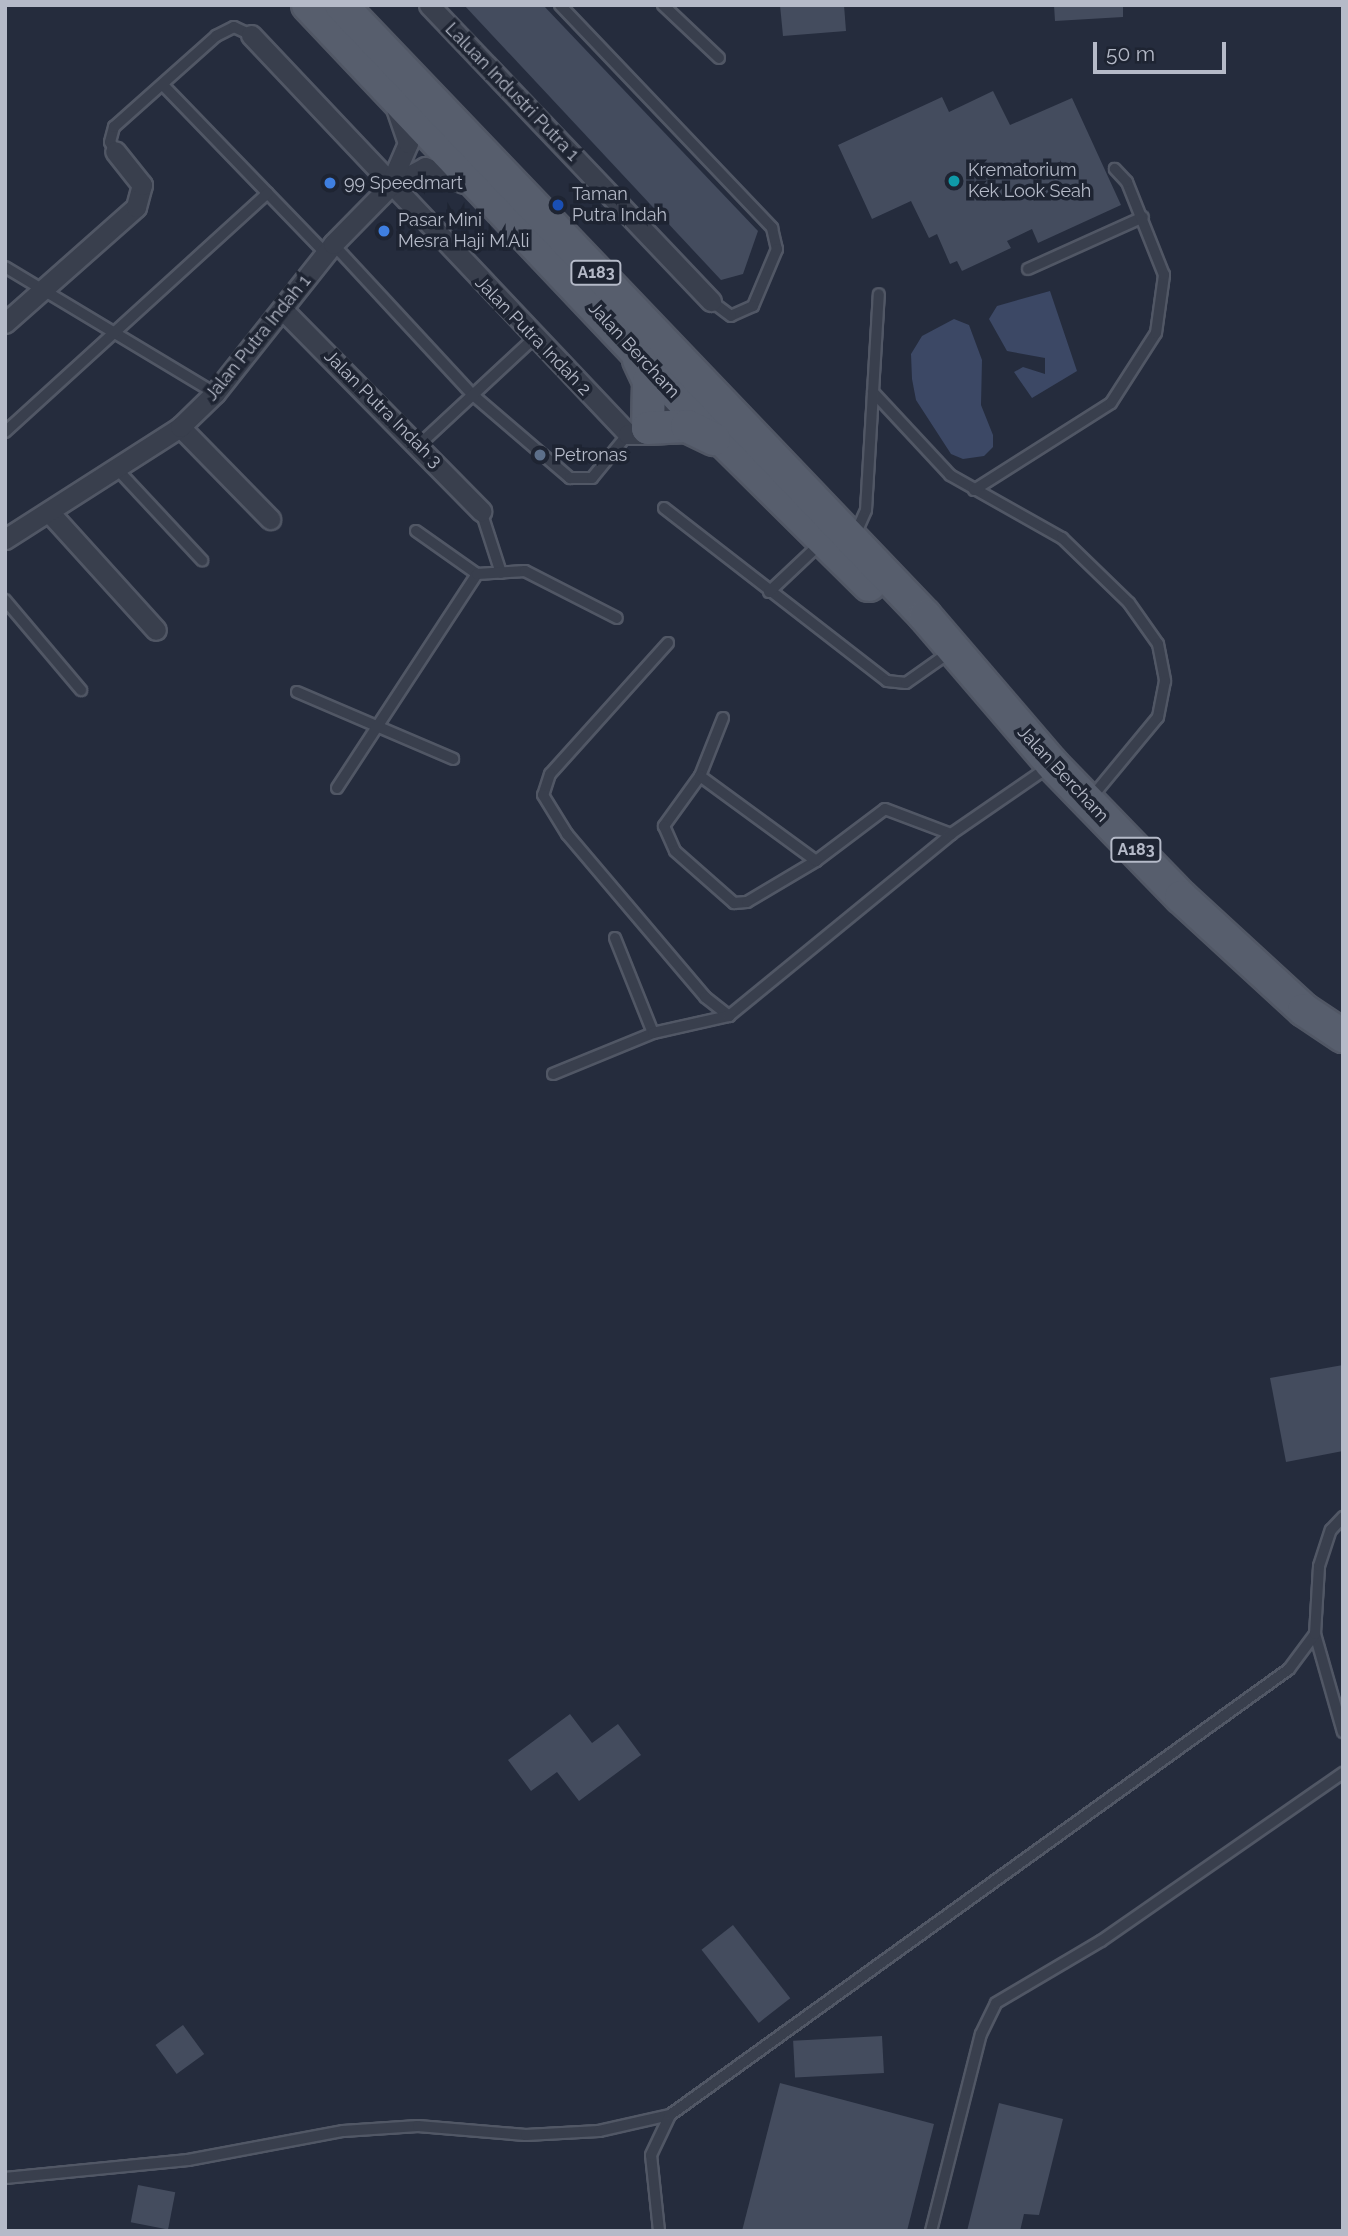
<!DOCTYPE html>
<style>
body{margin:0}
#map{position:relative;width:1348px;height:2236px;overflow:hidden;background:#252c3d;font-family:Raleway,sans-serif}
div>[style]{position:absolute}
.water>*{inset:0;background:#3c4865}
.building>*{inset:0;background:#444c5e;transform-origin:0 0}
.roads{filter:drop-shadow(2px 0 #515765) drop-shadow(-2px 0 #515765) drop-shadow(0 2px #515765) drop-shadow(0 -2px #515765)}
.service>*{height:10px;margin:-5px;padding:0 5px;transform-origin:5px;border-radius:5px;background:#393f4d}
.minor>*{height:19px;margin:-9.5px;padding:0 9.5px;transform-origin:9.5px;border-radius:9.5px;background:#393f4d}
.primary>*{height:32px;margin:-16px;padding:0 16px;transform-origin:16px;border-radius:16px;background:#575e6d}
.dots>*{width:19px;height:19px;translate:-50% -50%;box-sizing:border-box;border:4px solid #1e2432;border-radius:50%}
span{translate:-50% -50%;white-space:nowrap;text-align:center;line-height:1.15;-webkit-text-stroke:7px #1e2432;paint-order:stroke}
.shield-label span{padding:2px 5px;background:#1e2432;border:2px solid;border-radius:5px;-webkit-text-stroke-width:0}
.shield-label{font-size:16px;color:#b5bac8;font-weight:700}
.street-label{font-size:18px;color:#b5bac8}
.poi-label{font-size:18px;color:#b5bac8}
.left{translate:0 -50%;text-align:left}
.frame{position:absolute;inset:0;border:7px solid #b5bac8;pointer-events:none}
.scale{position:absolute;left:1093px;top:42px;width:133px;height:32px;box-sizing:border-box;border:4px solid #b5bac8;border-top:0;padding-left:9px;font-size:21px;line-height:24px;white-space:nowrap;color:#b5bac8;-webkit-text-stroke:5px #1e2432;paint-order:stroke}
</style>
<div id="map">
<div class="water">
<div style="clip-path:polygon(1050px 291px,1077px 371px,1032px 398px,1014px 372px,1023px 367px,1045px 374px,1045px 358px,1007px 351px,989px 319px,997px 306px)"></div>
<div style="clip-path:polygon(954px 319px,969px 325px,982px 360px,981px 405px,993px 435px,993px 447px,984px 456px,963px 459px,951px 454px,916px 400px,912px 379px,911px 354px,922px 336px)"></div>
</div>
<div class="building">
<div style="clip-path:polygon(464px 5px,543px 5px,758px 231px,743px 274px,721px 280px)"></div>
<div style="clip-path:polygon(780px 5px,844px 5px,846px 31px,783px 36px)"></div>
<div style="clip-path:polygon(1054px 5px,1123px 5px,1123px 17px,1055px 21px)"></div>
<div style="clip-path:polygon(993px 91px,1010px 125px,1072px 98px,1121px 205px,1038px 243px,1032px 229px,1007px 241px,1011px 248px,962px 271px,957px 261px,950px 264px,937px 234px,929px 238px,911px 201px,872px 219px,838px 145px,942px 97px,949px 112px)"></div>
<div style="clip-path:polygon(1343px 1365px,1343px 1451px,1286px 1462px,1270px 1378px)"></div>
<div style="clip-path:polygon(570px 1714px,592px 1743px,618px 1724px,641px 1755px,579px 1801px,557px 1772px,531px 1791px,508px 1760px)"></div>
<div style="left:733px;top:1925px;width:93px;height:40px;rotate:52deg"></div>
<div style="left:183px;top:2025px;width:36px;height:34px;rotate:54deg"></div>
<div style="left:882px;top:2036px;width:37px;height:89px;rotate:87deg"></div>
<div style="clip-path:polygon(780px 2083px,934px 2124px,907px 2231px,742px 2231px)"></div>
<div style="clip-path:polygon(999px 2103px,1063px 2119px,1039px 2215px,1024px 2214px,1020px 2231px,967px 2231px)"></div>
<div style="left:138px;top:2185px;width:38px;height:38px;rotate:11deg"></div>
</div>
<div class="roads">
<div class="service">
<div style="left:560px;top:5px;width:308px;rotate:46.4deg"></div>
<div style="left:772px;top:228px;width:22px;rotate:77deg"></div>
<div style="left:777px;top:249px;width:62px;rotate:112.8deg"></div>
<div style="left:753px;top:306px;width:24px;rotate:156deg"></div>
<div style="left:731px;top:316px;width:25px;rotate:-143deg"></div>
<div style="left:663px;top:5px;width:77px;rotate:43.4deg"></div>
<div style="left:163px;top:85px;width:235px;rotate:46deg"></div>
<div style="left:115px;top:151px;width:10px;rotate:-119deg"></div>
<div style="left:110px;top:142px;width:16px;rotate:-75deg"></div>
<div style="left:114px;top:127px;width:137px;rotate:-41.7deg"></div>
<div style="left:216px;top:36px;width:20px;rotate:-27deg"></div>
<div style="left:234px;top:27px;width:19px;rotate:25deg"></div>
<div style="left:333px;top:244px;width:206px;rotate:47.2deg"></div>
<div style="left:473px;top:395px;width:128px;rotate:40.6deg"></div>
<div style="left:570px;top:478px;width:22px"></div>
<div style="left:592px;top:478px;width:57px;rotate:-50.7deg"></div>
<div style="left:5px;top:267px;width:245px;rotate:31deg"></div>
<div style="left:1028px;top:269px;width:126px;rotate:-24.3deg"></div>
<div style="left:873px;top:392px;width:113px;rotate:47.1deg"></div>
<div style="left:950px;top:475px;width:129px;rotate:29.4deg"></div>
<div style="left:1062px;top:538px;width:93px;rotate:44.1deg"></div>
<div style="left:1129px;top:603px;width:50px;rotate:54.7deg"></div>
<div style="left:1158px;top:644px;width:38px;rotate:79deg"></div>
<div style="left:1165px;top:681px;width:37px;rotate:101deg"></div>
<div style="left:1158px;top:717px;width:105px;rotate:129.6deg"></div>
<div style="left:5px;top:432px;width:355px;rotate:-42.3deg"></div>
<div style="left:420px;top:444px;width:157px;rotate:-42.9deg"></div>
<div style="left:117px;top:469px;width:125px;rotate:47deg"></div>
<div style="left:974px;top:490px;width:162px;rotate:-32.4deg"></div>
<div style="left:1111px;top:403px;width:83px;rotate:-57.3deg"></div>
<div style="left:1156px;top:333px;width:59px;rotate:-82.1deg"></div>
<div style="left:1164px;top:275px;width:100px;rotate:-111.7deg"></div>
<div style="left:1127px;top:182px;width:18px;rotate:-133deg"></div>
<div style="left:664px;top:508px;width:282px;rotate:37.8deg"></div>
<div style="left:887px;top:681px;width:19px;rotate:6deg"></div>
<div style="left:906px;top:683px;width:54px;rotate:-35.2deg"></div>
<div style="left:481px;top:511px;width:65px;rotate:72.1deg"></div>
<div style="left:416px;top:531px;width:75px;rotate:35.2deg"></div>
<div style="left:855px;top:535px;width:27px;rotate:-66deg"></div>
<div style="left:866px;top:510px;width:216px;rotate:-86.6deg"></div>
<div style="left:769px;top:592px;width:73px;rotate:-43.3deg"></div>
<div style="left:5px;top:600px;width:118px;rotate:49.8deg"></div>
<div style="left:668px;top:643px;width:176px;rotate:132deg"></div>
<div style="left:550px;top:774px;width:22px;rotate:108deg"></div>
<div style="left:543px;top:795px;width:46px;rotate:58.4deg"></div>
<div style="left:567px;top:834px;width:214px;rotate:49.7deg"></div>
<div style="left:705px;top:997px;width:31px;rotate:38deg"></div>
<div style="left:297px;top:692px;width:170px;rotate:23.2deg"></div>
<div style="left:723px;top:718px;width:62px;rotate:111.6deg"></div>
<div style="left:700px;top:776px;width:62px;rotate:125.8deg"></div>
<div style="left:664px;top:826px;width:27px;rotate:66deg"></div>
<div style="left:675px;top:851px;width:79px;rotate:41.4deg"></div>
<div style="left:734px;top:903px;width:13px;rotate:-4deg"></div>
<div style="left:747px;top:902px;width:80px;rotate:-30.7deg"></div>
<div style="left:816px;top:861px;width:86px;rotate:-37deg"></div>
<div style="left:885px;top:809px;width:71px;rotate:20.7deg"></div>
<div style="left:700px;top:776px;width:144px;rotate:36.2deg"></div>
<div style="left:337px;top:788px;width:256px;rotate:-56.8deg"></div>
<div style="left:477px;top:574px;width:48px;rotate:-3.6deg"></div>
<div style="left:525px;top:571px;width:103px;rotate:27.1deg"></div>
<div style="left:615px;top:938px;width:102px;rotate:68.2deg"></div>
<div style="left:553px;top:1074px;width:108px;rotate:-22.3deg"></div>
<div style="left:653px;top:1033px;width:78px;rotate:-12.6deg"></div>
<div style="left:729px;top:1016px;width:287px;rotate:-39.3deg"></div>
<div style="left:951px;top:834px;width:120px;rotate:-34.5deg"></div>
<div style="left:1315px;top:1634px;width:102px;rotate:74.1deg"></div>
<div style="left:5px;top:2178px;width:184px;rotate:-5.6deg"></div>
<div style="left:188px;top:2160px;width:158px;rotate:-10.6deg"></div>
<div style="left:343px;top:2131px;width:75px;rotate:-3.8deg"></div>
<div style="left:418px;top:2126px;width:108px;rotate:4.8deg"></div>
<div style="left:526px;top:2135px;width:73px;rotate:-3.1deg"></div>
<div style="left:599px;top:2131px;width:73px;rotate:-12.7deg"></div>
<div style="left:659px;top:2231px;width:76px;rotate:-96deg"></div>
<div style="left:651px;top:2155px;width:44px;rotate:-64.6deg"></div>
<div style="left:670px;top:2115px;width:763px;rotate:-35.77deg"></div>
<div style="left:1289px;top:1669px;width:44px;rotate:-53.4deg"></div>
<div style="left:1315px;top:1634px;width:68px;rotate:-86.6deg"></div>
<div style="left:1319px;top:1566px;width:38px;rotate:-72deg"></div>
<div style="left:1331px;top:1530px;width:18px;rotate:-47deg"></div>
<div style="left:931px;top:2231px;width:203px;rotate:-75.8deg"></div>
<div style="left:981px;top:2034px;width:34px;rotate:-64deg"></div>
<div style="left:996px;top:2003px;width:122px;rotate:-30.6deg"></div>
<div style="left:1101px;top:1941px;width:295px;rotate:-34.8deg"></div>
</div>
<div class="minor">
<div style="left:429px;top:5px;width:409px;rotate:46.4deg"></div>
<div style="left:251px;top:35px;width:549px;rotate:46.62deg"></div>
<div style="left:628px;top:434px;width:13px"></div>
<div style="left:641px;top:434px;width:53px;rotate:-42.7deg"></div>
<div style="left:390px;top:186px;width:40px;rotate:-28deg"></div>
<div style="left:425px;top:167px;width:42px;rotate:22.3deg"></div>
<div style="left:282px;top:309px;width:284px;rotate:45.4deg"></div>
<div style="left:5px;top:323px;width:175px;rotate:-41.5deg"></div>
<div style="left:136px;top:207px;width:23px;rotate:-75deg"></div>
<div style="left:142px;top:185px;width:43px;rotate:-128.5deg"></div>
<div style="left:180px;top:427px;width:129px;rotate:45.6deg"></div>
<div style="left:49px;top:512px;width:159px;rotate:47.8deg"></div>
<div style="left:5px;top:539px;width:208px;rotate:-32.6deg"></div>
<div style="left:180px;top:427px;width:49px;rotate:-44.2deg"></div>
<div style="left:215px;top:393px;width:190px;rotate:-51.6deg"></div>
<div style="left:333px;top:244px;width:80px;rotate:-45.5deg"></div>
<div style="left:389px;top:187px;width:48px;rotate:-66.6deg"></div>
<div style="left:408px;top:143px;width:36px;rotate:-109deg"></div>
</div>
<div class="primary">
<div style="left:308px;top:5px;width:541px;rotate:46.57deg"></div>
<div style="left:680px;top:398px;width:266px;rotate:44.7deg"></div>
<div style="left:341px;top:5px;width:845px;rotate:46.29deg"></div>
<div style="left:925px;top:616px;width:195px;rotate:49.4deg"></div>
<div style="left:1052px;top:764px;width:185px;rotate:45.9deg"></div>
<div style="left:1181px;top:897px;width:167px;rotate:42.6deg"></div>
<div style="left:1304px;top:1010px;width:47px;rotate:33.7deg"></div>
<div style="left:639px;top:360px;width:23px;rotate:65deg"></div>
<div style="left:649px;top:381px;width:47px;rotate:91.2deg"></div>
<div style="left:648px;top:428px;width:39px;rotate:-3deg"></div>
<div style="left:687px;top:426px;width:30px;rotate:26deg"></div>
</div>
</div>
<div class="dots">
<div style="left:954px;top:181px;background:#0f9aa8"></div>
<div style="left:330px;top:183px;background:#3f7fe0"></div>
<div style="left:558px;top:205px;background:#1a4fb4"></div>
<div style="left:384px;top:231px;background:#3f7fe0"></div>
<div style="left:540px;top:455px;background:#5c6f8a"></div>
</div>
<div class="shield-label">
<span style="left:596px;top:273px">A183</span>
<span style="left:1136px;top:850px">A183</span>
</div>
<div class="street-label">
<span style="left:512px;top:92px;rotate:46deg">Laluan Industri Putra 1</span>
<span style="left:533px;top:336px;rotate:46deg">Jalan Putra Indah 2</span>
<span style="left:258px;top:338px;rotate:-51deg">Jalan Putra Indah 1</span>
<span style="left:634px;top:350px;rotate:47deg">Jalan Bercham</span>
<span style="left:383px;top:409px;rotate:45deg">Jalan Putra Indah 3</span>
<span style="left:1063px;top:774px;rotate:47deg">Jalan Bercham</span>
</div>
<div class="poi-label">
<span class="left" style="left:968px;top:181px">Krematorium<br>Kek Look Seah</span>
<span class="left" style="left:344px;top:183px">99 Speedmart</span>
<span class="left" style="left:572px;top:205px">Taman<br>Putra Indah</span>
<span class="left" style="left:398px;top:231px">Pasar Mini<br>Mesra Haji M.Ali</span>
<span class="left" style="left:554px;top:455px">Petronas</span>
</div>
<div class="frame"></div>
<div class="scale">50 m</div>
</div>
